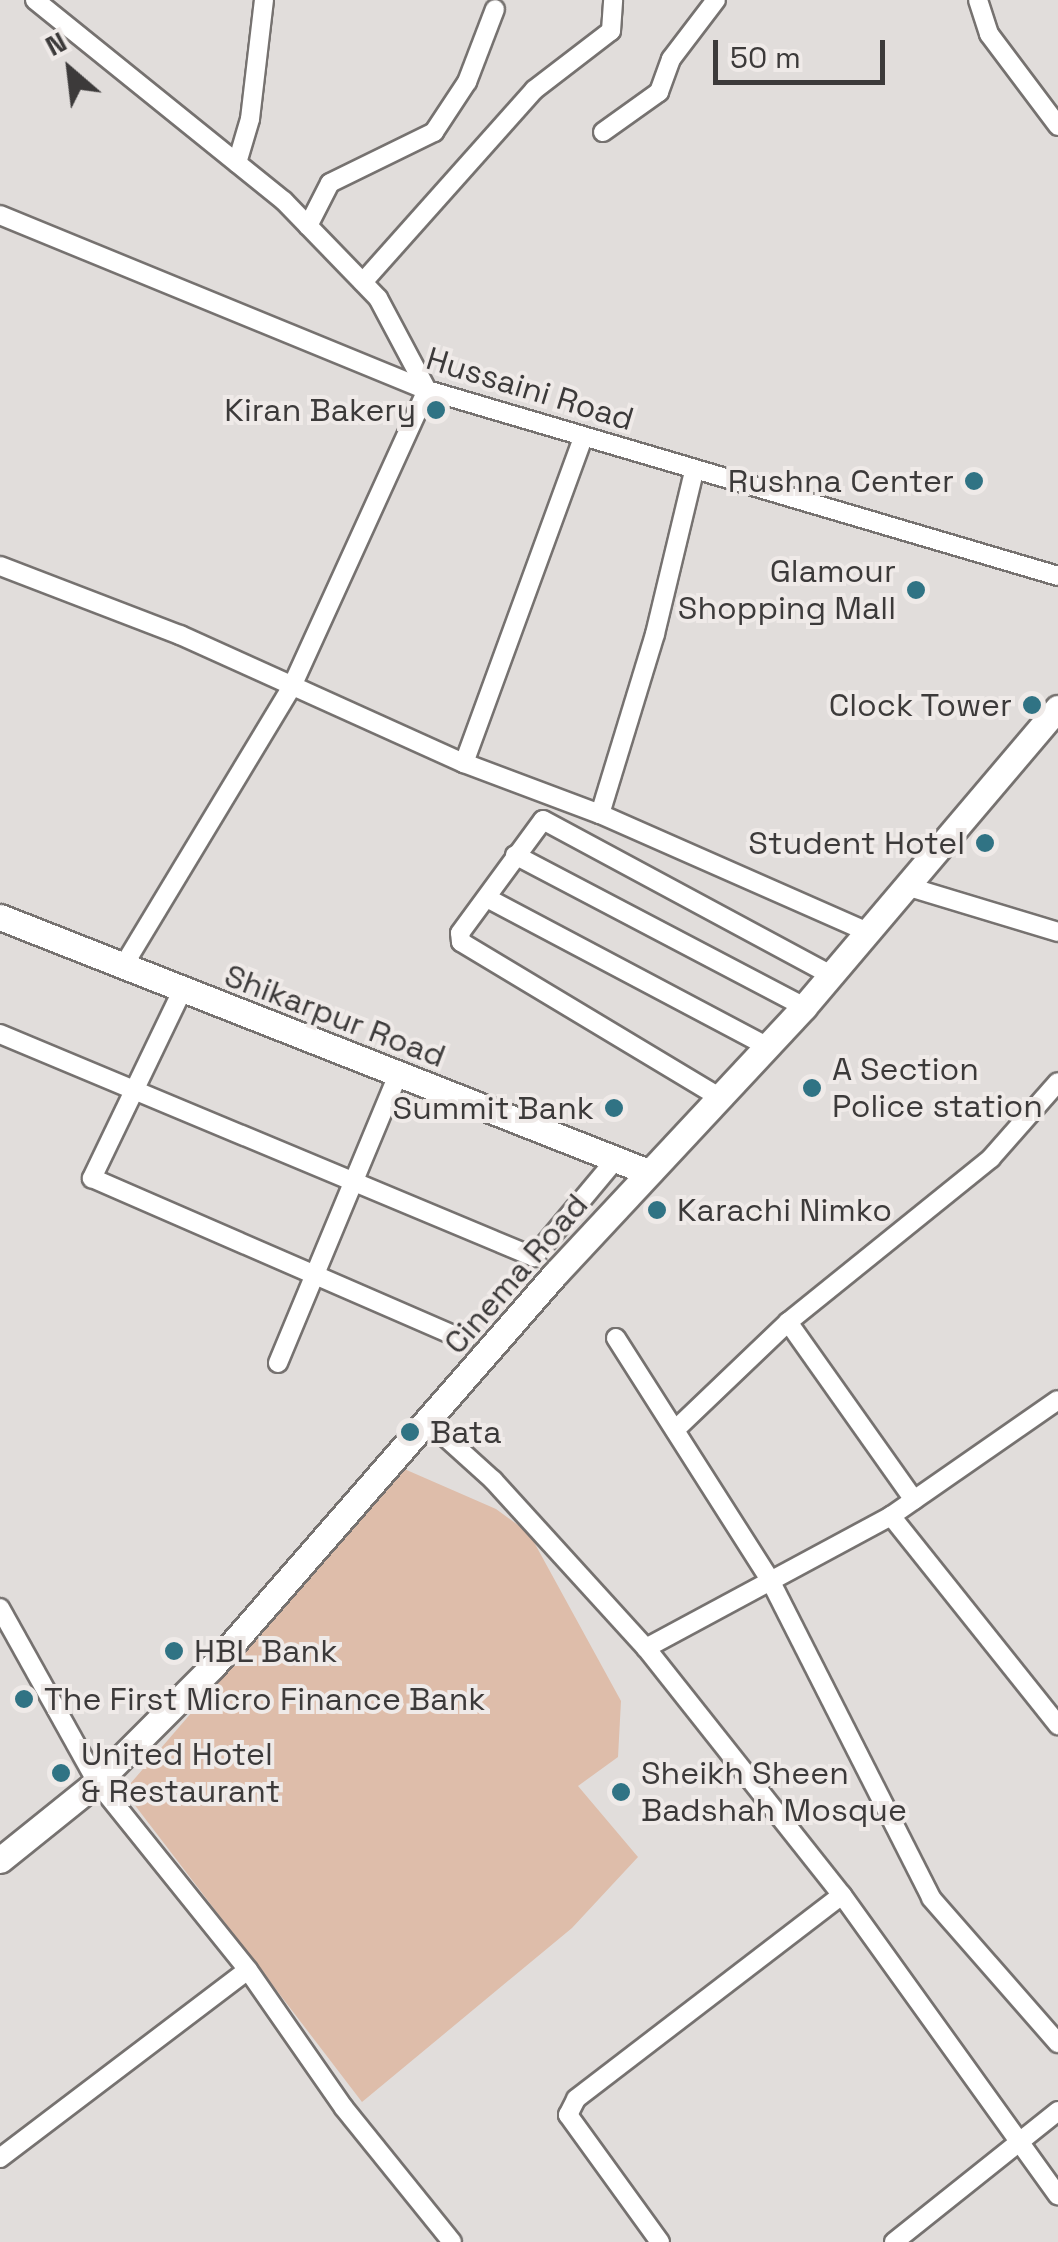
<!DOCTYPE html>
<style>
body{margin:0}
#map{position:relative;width:1058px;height:2242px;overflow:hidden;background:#e1dddb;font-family:"Space Grotesk",sans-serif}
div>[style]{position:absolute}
.green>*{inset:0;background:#debdaa}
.roads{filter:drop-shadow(2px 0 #767270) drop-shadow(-2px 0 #767270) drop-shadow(0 2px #767270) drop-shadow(0 -2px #767270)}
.street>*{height:18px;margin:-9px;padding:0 9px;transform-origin:9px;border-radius:9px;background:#fff}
.secondary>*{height:25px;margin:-12.5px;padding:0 12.5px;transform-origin:12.5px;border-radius:12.5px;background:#fff}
.dots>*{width:28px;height:28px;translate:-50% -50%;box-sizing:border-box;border:5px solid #efeae8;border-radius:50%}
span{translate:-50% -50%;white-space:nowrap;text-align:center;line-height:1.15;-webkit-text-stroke:8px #efeae8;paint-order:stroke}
.street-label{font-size:32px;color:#3c3a3a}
.poi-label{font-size:32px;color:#3c3a3a}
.right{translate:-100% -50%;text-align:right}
.left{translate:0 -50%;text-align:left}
.north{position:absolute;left:20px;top:20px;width:100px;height:100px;-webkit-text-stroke:8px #efeae8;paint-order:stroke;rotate:332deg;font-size:28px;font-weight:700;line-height:40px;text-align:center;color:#3c3a3a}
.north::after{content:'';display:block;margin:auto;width:35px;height:45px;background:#3c3a3a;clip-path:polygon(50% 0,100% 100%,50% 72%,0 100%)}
.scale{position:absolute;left:713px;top:40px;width:172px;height:45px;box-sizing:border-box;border:5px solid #3c3a3a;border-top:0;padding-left:12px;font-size:30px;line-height:35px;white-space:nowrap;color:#3c3a3a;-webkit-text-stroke:8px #efeae8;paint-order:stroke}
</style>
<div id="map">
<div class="green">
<div style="clip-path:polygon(402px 1468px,496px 1509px,529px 1533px,621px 1701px,618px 1757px,578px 1786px,638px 1857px,572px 1928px,362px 2102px,124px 1791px)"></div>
</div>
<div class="roads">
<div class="street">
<div style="left:35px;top:0;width:320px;rotate:38.9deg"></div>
<div style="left:284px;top:201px;width:135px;rotate:45.9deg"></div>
<div style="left:378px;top:298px;width:104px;rotate:62deg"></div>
<div style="left:427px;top:390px;width:328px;rotate:114.5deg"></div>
<div style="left:291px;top:688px;width:327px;rotate:121.1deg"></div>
<div style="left:978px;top:0;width:36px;rotate:72deg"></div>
<div style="left:989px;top:34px;width:115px;rotate:53.1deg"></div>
<div style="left:603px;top:132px;width:69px;rotate:-35.5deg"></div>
<div style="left:659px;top:92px;width:35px;rotate:-70deg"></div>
<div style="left:671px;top:59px;width:74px;rotate:-52.7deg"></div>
<div style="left:237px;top:163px;width:46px;rotate:-73.5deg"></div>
<div style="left:250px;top:119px;width:120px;rotate:-83.3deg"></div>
<div style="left:0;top:215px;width:461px;rotate:22.3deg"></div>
<div style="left:427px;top:390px;width:658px;rotate:16.42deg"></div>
<div style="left:308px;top:226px;width:48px;rotate:-62.9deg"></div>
<div style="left:330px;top:183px;width:116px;rotate:-26.1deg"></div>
<div style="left:434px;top:132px;width:60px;rotate:-56.6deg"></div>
<div style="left:467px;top:82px;width:78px;rotate:-69deg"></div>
<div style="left:363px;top:282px;width:257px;rotate:-48.3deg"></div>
<div style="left:534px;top:90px;width:97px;rotate:-37.5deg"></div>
<div style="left:611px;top:31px;width:31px;rotate:-86deg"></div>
<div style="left:0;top:566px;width:193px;rotate:21deg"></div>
<div style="left:180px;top:635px;width:312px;rotate:24.3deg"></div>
<div style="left:464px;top:763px;width:145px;rotate:20.6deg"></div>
<div style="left:600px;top:814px;width:292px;rotate:23.8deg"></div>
<div style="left:464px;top:763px;width:346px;rotate:-69.9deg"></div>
<div style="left:600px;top:814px;width:188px;rotate:-73deg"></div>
<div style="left:655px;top:634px;width:168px;rotate:-76.5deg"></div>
<div style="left:515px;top:855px;width:327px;rotate:27.7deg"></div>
<div style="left:906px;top:886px;width:159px;rotate:16.8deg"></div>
<div style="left:487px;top:898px;width:317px;rotate:27.9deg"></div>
<div style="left:182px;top:991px;width:208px;rotate:115.7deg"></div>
<div style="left:92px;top:1178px;width:407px;rotate:23.5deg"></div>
<div style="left:0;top:1034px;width:579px;rotate:22.67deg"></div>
<div style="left:534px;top:1257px;width:128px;rotate:-50.1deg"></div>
<div style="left:719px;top:1097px;width:301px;rotate:-149deg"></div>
<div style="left:461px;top:942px;width:9px;rotate:-96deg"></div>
<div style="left:460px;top:933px;width:140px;rotate:-53.7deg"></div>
<div style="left:543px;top:820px;width:327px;rotate:28.3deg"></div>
<div style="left:788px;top:1322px;width:218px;rotate:54.7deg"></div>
<div style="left:616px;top:1338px;width:287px;rotate:57.5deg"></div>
<div style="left:770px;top:1580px;width:356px;rotate:63.1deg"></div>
<div style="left:931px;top:1898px;width:193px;rotate:48.8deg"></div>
<div style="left:278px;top:1363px;width:312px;rotate:-67.4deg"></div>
<div style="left:431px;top:1424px;width:84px;rotate:42.1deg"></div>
<div style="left:493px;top:1480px;width:227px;rotate:47.7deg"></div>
<div style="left:646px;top:1648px;width:315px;rotate:51.6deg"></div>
<div style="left:842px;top:1895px;width:370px;rotate:54.3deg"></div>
<div style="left:675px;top:1430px;width:156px;rotate:-43.7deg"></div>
<div style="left:788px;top:1322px;width:261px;rotate:-38.9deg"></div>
<div style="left:991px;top:1158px;width:101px;rotate:-48.6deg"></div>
<div style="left:891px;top:1516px;width:268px;rotate:51.4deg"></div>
<div style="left:0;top:1608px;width:199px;rotate:60.9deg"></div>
<div style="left:97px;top:1782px;width:241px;rotate:51.2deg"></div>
<div style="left:248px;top:1970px;width:168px;rotate:55.2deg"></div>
<div style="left:344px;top:2108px;width:172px;rotate:51.1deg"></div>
<div style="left:646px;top:1648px;width:278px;rotate:-28.3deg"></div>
<div style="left:891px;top:1516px;width:203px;rotate:-34.8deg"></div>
<div style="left:0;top:2158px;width:311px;rotate:-37.2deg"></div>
<div style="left:660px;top:2242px;width:157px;rotate:-125.9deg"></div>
<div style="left:568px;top:2115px;width:18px;rotate:-63deg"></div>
<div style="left:576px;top:2099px;width:335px;rotate:-37.5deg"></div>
<div style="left:894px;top:2242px;width:210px;rotate:-38.6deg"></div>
</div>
<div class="secondary">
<div style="left:0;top:917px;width:696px;rotate:21.48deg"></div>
<div style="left:0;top:1860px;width:124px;rotate:-38.8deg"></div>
<div style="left:97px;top:1782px;width:163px;rotate:-45deg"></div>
<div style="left:212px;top:1667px;width:523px;rotate:-48.88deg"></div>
<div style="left:556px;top:1273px;width:364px;rotate:-47deg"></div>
<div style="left:804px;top:1007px;width:392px;rotate:-49.7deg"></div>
</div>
</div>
<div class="dots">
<div style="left:436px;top:410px;background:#307384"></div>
<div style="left:974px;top:481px;background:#307384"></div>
<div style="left:916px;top:590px;background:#307384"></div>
<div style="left:1032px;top:705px;background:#307384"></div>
<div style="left:985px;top:843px;background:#307384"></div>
<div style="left:812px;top:1088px;background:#307384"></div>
<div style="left:614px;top:1108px;background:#307384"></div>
<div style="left:657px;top:1210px;background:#307384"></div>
<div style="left:410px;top:1432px;background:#307384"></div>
<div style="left:174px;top:1651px;background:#307384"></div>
<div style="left:24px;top:1699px;background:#307384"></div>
<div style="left:61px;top:1773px;background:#307384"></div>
<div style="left:621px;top:1792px;background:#307384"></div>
</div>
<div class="street-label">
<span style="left:530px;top:389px;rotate:17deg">Hussaini Road</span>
<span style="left:335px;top:1016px;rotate:21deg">Shikarpur Road</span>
<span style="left:516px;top:1274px;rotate:-49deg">Cinema Road</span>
</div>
<div class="poi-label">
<span class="right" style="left:416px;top:410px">Kiran Bakery</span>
<span class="right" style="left:954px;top:481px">Rushna Center</span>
<span class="right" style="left:896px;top:590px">Glamour<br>Shopping Mall</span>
<span class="right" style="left:1012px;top:705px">Clock Tower</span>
<span class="right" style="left:965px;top:843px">Student Hotel</span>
<span class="left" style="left:832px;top:1088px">A Section<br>Police station</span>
<span class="right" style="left:594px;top:1108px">Summit Bank</span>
<span class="left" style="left:677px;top:1210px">Karachi Nimko</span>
<span class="left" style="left:430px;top:1432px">Bata</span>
<span class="left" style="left:194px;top:1651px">HBL Bank</span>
<span class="left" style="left:44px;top:1699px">The First Micro Finance Bank</span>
<span class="left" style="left:81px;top:1773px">United Hotel<br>&amp; Restaurant</span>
<span class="left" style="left:641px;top:1792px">Sheikh Sheen<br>Badshah Mosque</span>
</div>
<div class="north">N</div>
<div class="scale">50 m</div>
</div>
